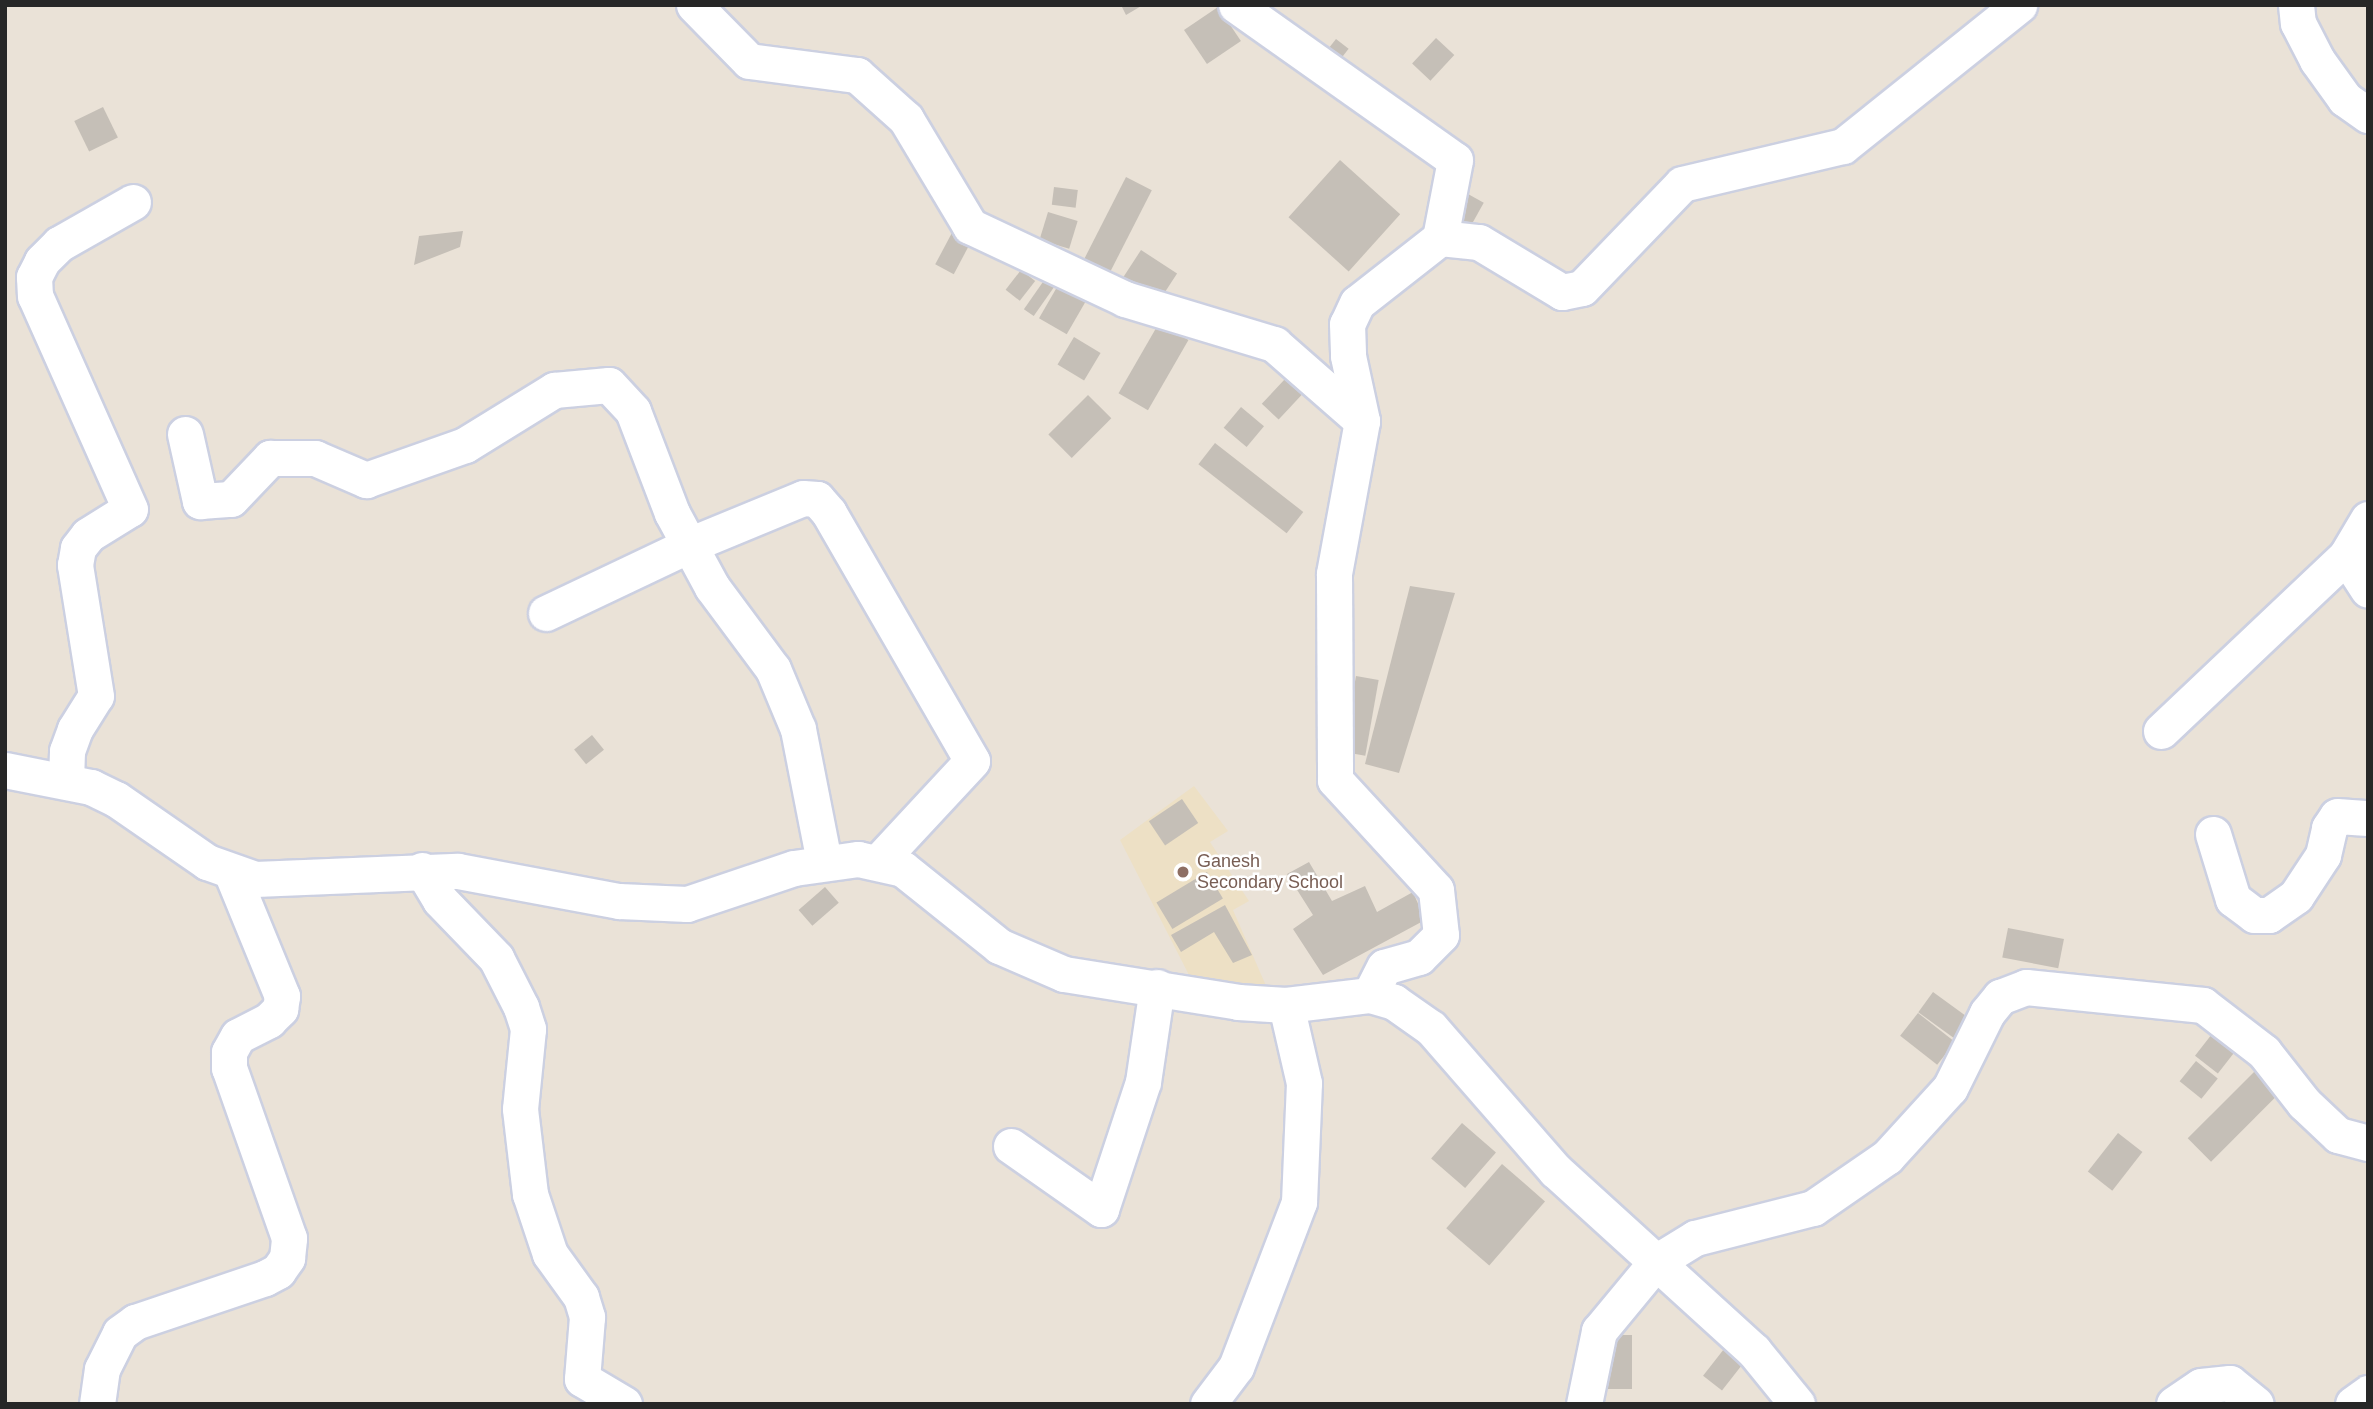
<!DOCTYPE html>
<style>
body{margin:0}
#map{position:relative;width:2373px;height:1409px;overflow:hidden;background:#eae2d7;font-family:Helvetica,sans-serif}
div>[style]{position:absolute}
.education>*{inset:0;background:#ede0c5}
.building>*{inset:0;background:#c5bfb7;transform-origin:0 0}
.roads{filter:drop-shadow(2px 0 #ccd0e1) drop-shadow(-2px 0 #ccd0e1) drop-shadow(0 2px #ccd0e1) drop-shadow(0 -2px #ccd0e1)}
.minor>*{height:35px;margin:-17.5px;padding:0 17.5px;transform-origin:17.5px;border-radius:17.5px;background:#fff}
.dots>*{width:19px;height:19px;translate:-50% -50%;box-sizing:border-box;border:4px solid #fff;border-radius:50%}
span{translate:-50% -50%;white-space:nowrap;text-align:center;line-height:1.15;-webkit-text-stroke:5px #fff;paint-order:stroke}
.education-label{font-size:18px;color:#785e54}
.left{translate:0 -50%;text-align:left}
.frame{position:absolute;inset:0;border:7px solid #272727;pointer-events:none}
</style>
<div id="map">
<div class="education">
<div style="clip-path:polygon(1194px 786px,1228px 831px,1210px 842px,1249px 901px,1233px 910px,1267px 988px,1190px 977px,1120px 840px)"></div>
</div>
<div class="building">
<div style="clip-path:polygon(1121px 5px,1143px 5px,1126px 15px)"></div>
<div style="left:1218px;top:7px;width:41px;height:41px;rotate:56deg"></div>
<div style="left:1436px;top:38px;width:25px;height:35px;rotate:43deg"></div>
<div style="left:1336px;top:39px;width:16px;height:23px;rotate:38deg"></div>
<div style="left:103px;top:107px;width:34px;height:32px;rotate:64deg"></div>
<div style="left:1340px;top:160px;width:81px;height:77px;rotate:42deg"></div>
<div style="left:1126px;top:177px;width:29px;height:97px;rotate:27deg"></div>
<div style="left:1054px;top:187px;width:24px;height:18px;rotate:7deg"></div>
<div style="left:1468px;top:194px;width:18px;height:27px;rotate:29deg"></div>
<div style="left:1048px;top:212px;width:31px;height:29px;rotate:17deg"></div>
<div style="left:954px;top:229px;width:21px;height:40px;rotate:28deg"></div>
<div style="clip-path:polygon(463px 231px,460px 247px,414px 265px,419px 236px)"></div>
<div style="left:1141px;top:250px;width:43px;height:35px;rotate:33deg"></div>
<div style="left:1052px;top:269px;width:12px;height:49px;rotate:35deg"></div>
<div style="left:1021px;top:270px;width:18px;height:25px;rotate:38deg"></div>
<div style="left:1064px;top:275px;width:32px;height:50px;rotate:30deg"></div>
<div style="left:1159px;top:323px;width:34px;height:81px;rotate:30deg"></div>
<div style="left:1074px;top:337px;width:31px;height:32px;rotate:31deg"></div>
<div style="left:1285px;top:379px;width:23px;height:34px;rotate:43deg"></div>
<div style="left:1088px;top:395px;width:33px;height:56px;rotate:45deg"></div>
<div style="left:1241px;top:407px;width:30px;height:27px;rotate:40deg"></div>
<div style="left:1215px;top:443px;width:112px;height:27px;rotate:38deg"></div>
<div style="clip-path:polygon(1410px 586px,1455px 593px,1399px 773px,1365px 764px)"></div>
<div style="left:1356px;top:676px;width:23px;height:77px;rotate:10deg"></div>
<div style="left:592px;top:735px;width:19px;height:23px;rotate:51deg"></div>
<div style="left:1182px;top:799px;width:29px;height:40px;rotate:56deg"></div>
<div style="clip-path:polygon(1309px 862px,1332px 901px,1365px 886px,1377px 912px,1413px 892px,1425px 920px,1323px 975px,1293px 929px,1313px 915px,1287px 874px)"></div>
<div style="left:1207px;top:872px;width:31px;height:59px;rotate:59deg"></div>
<div style="left:825px;top:887px;width:21px;height:35px;rotate:49deg"></div>
<div style="clip-path:polygon(1225px 905px,1252px 955px,1233px 963px,1214px 932px,1181px 952px,1171px 935px)"></div>
<div style="left:2008px;top:928px;width:57px;height:30px;rotate:11deg"></div>
<div style="left:1933px;top:992px;width:46px;height:25px;rotate:36deg"></div>
<div style="left:1918px;top:1013px;width:47px;height:29px;rotate:38deg"></div>
<div style="left:2219px;top:1025px;width:29px;height:39px;rotate:38deg"></div>
<div style="left:2196px;top:1061px;width:28px;height:26px;rotate:39deg"></div>
<div style="left:2257px;top:1069px;width:33px;height:98px;rotate:45deg"></div>
<div style="left:1462px;top:1123px;width:45px;height:47px;rotate:41deg"></div>
<div style="left:2118px;top:1133px;width:31px;height:49px;rotate:38deg"></div>
<div style="left:1502px;top:1164px;width:57px;height:85px;rotate:41deg"></div>
<div style="left:1601px;top:1335px;width:31px;height:54px"></div>
<div style="left:1724px;top:1349px;width:24px;height:34px;rotate:38deg"></div>
</div>
<div class="roads">
<div class="minor">
<div style="left:694px;top:5px;width:78px;rotate:45.5deg"></div>
<div style="left:749px;top:61px;width:109px;rotate:7.4deg"></div>
<div style="left:857px;top:75px;width:66px;rotate:41.9deg"></div>
<div style="left:906px;top:119px;width:125px;rotate:59.1deg"></div>
<div style="left:970px;top:226px;width:171px;rotate:25.2deg"></div>
<div style="left:1125px;top:299px;width:156px;rotate:16.8deg"></div>
<div style="left:1274px;top:344px;width:117px;rotate:41.2deg"></div>
<div style="left:1362px;top:421px;width:156px;rotate:100.4deg"></div>
<div style="left:1334px;top:574px;width:206px;rotate:89.7deg"></div>
<div style="left:1335px;top:780px;width:149px;rotate:47.4deg"></div>
<div style="left:1436px;top:890px;width:45px;rotate:83.7deg"></div>
<div style="left:1441px;top:935px;width:31px;rotate:135deg"></div>
<div style="left:1419px;top:957px;width:36px;rotate:164deg"></div>
<div style="left:1384px;top:967px;width:31px;rotate:117deg"></div>
<div style="left:1236px;top:5px;width:268px;rotate:35.3deg"></div>
<div style="left:1455px;top:160px;width:79px;rotate:100.9deg"></div>
<div style="left:1440px;top:238px;width:105px;rotate:141.9deg"></div>
<div style="left:1357px;top:303px;width:23px;rotate:115deg"></div>
<div style="left:1347px;top:324px;width:32px;rotate:88deg"></div>
<div style="left:1348px;top:356px;width:66px;rotate:77.8deg"></div>
<div style="left:2296px;top:5px;width:18px;rotate:84deg"></div>
<div style="left:2298px;top:23px;width:42px;rotate:62.8deg"></div>
<div style="left:2317px;top:60px;width:48px;rotate:54.3deg"></div>
<div style="left:2345px;top:99px;width:28px;rotate:35deg"></div>
<div style="left:1440px;top:238px;width:39px;rotate:6deg"></div>
<div style="left:1479px;top:242px;width:97px;rotate:31.1deg"></div>
<div style="left:1562px;top:292px;width:20px;rotate:-11deg"></div>
<div style="left:1582px;top:288px;width:144px;rotate:-46.1deg"></div>
<div style="left:1682px;top:184px;width:165px;rotate:-13.3deg"></div>
<div style="left:1843px;top:146px;width:226px;rotate:-38.7deg"></div>
<div style="left:185px;top:434px;width:69px;rotate:77.4deg"></div>
<div style="left:200px;top:501px;width:31px;rotate:-4deg"></div>
<div style="left:231px;top:499px;width:57px;rotate:-46.4deg"></div>
<div style="left:270px;top:458px;width:45px"></div>
<div style="left:315px;top:458px;width:56px;rotate:23.3deg"></div>
<div style="left:366px;top:480px;width:105px;rotate:-19.5deg"></div>
<div style="left:465px;top:445px;width:105px;rotate:-31.7deg"></div>
<div style="left:554px;top:390px;width:55px;rotate:-5.2deg"></div>
<div style="left:609px;top:385px;width:35px;rotate:47deg"></div>
<div style="left:633px;top:411px;width:109px;rotate:69.1deg"></div>
<div style="left:672px;top:513px;width:84px;rotate:61.6deg"></div>
<div style="left:712px;top:587px;width:102px;rotate:53.4deg"></div>
<div style="left:773px;top:669px;width:65px;rotate:67.4deg"></div>
<div style="left:798px;top:729px;width:135px;rotate:78.9deg"></div>
<div style="left:2346px;top:556px;width:40px;rotate:57.1deg"></div>
<div style="left:546px;top:613px;width:158px;rotate:-25.4deg"></div>
<div style="left:689px;top:545px;width:123px;rotate:-22.4deg"></div>
<div style="left:803px;top:498px;width:14px;rotate:4deg"></div>
<div style="left:817px;top:499px;width:18px;rotate:49deg"></div>
<div style="left:829px;top:513px;width:286px;rotate:60deg"></div>
<div style="left:972px;top:761px;width:137px;rotate:132.9deg"></div>
<div style="left:2161px;top:731px;width:255px;rotate:-43.4deg"></div>
<div style="left:2346px;top:556px;width:43px;rotate:-59.3deg"></div>
<div style="left:5px;top:770px;width:88px;rotate:11.2deg"></div>
<div style="left:91px;top:787px;width:28px;rotate:26deg"></div>
<div style="left:116px;top:799px;width:111px;rotate:34.7deg"></div>
<div style="left:207px;top:862px;width:51px;rotate:19.5deg"></div>
<div style="left:255px;top:879px;width:203px;rotate:-2.3deg"></div>
<div style="left:458px;top:871px;width:164px;rotate:10.6deg"></div>
<div style="left:619px;top:901px;width:68px;rotate:2.5deg"></div>
<div style="left:687px;top:904px;width:113px;rotate:-18.6deg"></div>
<div style="left:794px;top:868px;width:65px;rotate:-8deg"></div>
<div style="left:858px;top:859px;width:46px;rotate:12.5deg"></div>
<div style="left:903px;top:869px;width:123px;rotate:38.7deg"></div>
<div style="left:999px;top:946px;width:71px;rotate:23.3deg"></div>
<div style="left:1064px;top:974px;width:176px;rotate:9.1deg"></div>
<div style="left:1238px;top:1002px;width:48px;rotate:3.6deg"></div>
<div style="left:1286px;top:1005px;width:85px;rotate:-6.8deg"></div>
<div style="left:1370px;top:995px;width:25px;rotate:16deg"></div>
<div style="left:1394px;top:1002px;width:45px;rotate:35.1deg"></div>
<div style="left:1431px;top:1028px;width:189px;rotate:48.9deg"></div>
<div style="left:1555px;top:1170px;width:269px;rotate:42.3deg"></div>
<div style="left:1754px;top:1351px;width:68px;rotate:50.9deg"></div>
<div style="left:66px;top:780px;width:29px;rotate:-88deg"></div>
<div style="left:67px;top:751px;width:23px;rotate:-70deg"></div>
<div style="left:75px;top:729px;width:39px;rotate:-58deg"></div>
<div style="left:96px;top:696px;width:133px;rotate:-99.1deg"></div>
<div style="left:75px;top:565px;width:17px;rotate:-80deg"></div>
<div style="left:78px;top:548px;width:16px;rotate:-52deg"></div>
<div style="left:88px;top:535px;width:49px;rotate:-31.8deg"></div>
<div style="left:130px;top:509px;width:233px;rotate:-114deg"></div>
<div style="left:35px;top:296px;width:19px;rotate:-93deg"></div>
<div style="left:34px;top:277px;width:18px;rotate:-63deg"></div>
<div style="left:42px;top:261px;width:24px;rotate:-45deg"></div>
<div style="left:59px;top:244px;width:85px;rotate:-29.6deg"></div>
<div style="left:2213px;top:834px;width:68px;rotate:72.9deg"></div>
<div style="left:2233px;top:899px;width:26px;rotate:37deg"></div>
<div style="left:2254px;top:915px;width:15px"></div>
<div style="left:2269px;top:915px;width:33px;rotate:-35deg"></div>
<div style="left:2296px;top:896px;width:49px;rotate:-56.6deg"></div>
<div style="left:2323px;top:855px;width:28px;rotate:-77deg"></div>
<div style="left:2329px;top:828px;width:14px;rotate:-56deg"></div>
<div style="left:2337px;top:816px;width:31px;rotate:4deg"></div>
<div style="left:422px;top:870px;width:35px;rotate:59deg"></div>
<div style="left:440px;top:900px;width:81px;rotate:46deg"></div>
<div style="left:496px;top:958px;width:55px;rotate:63deg"></div>
<div style="left:521px;top:1007px;width:23px;rotate:72deg"></div>
<div style="left:528px;top:1029px;width:80px;rotate:95.7deg"></div>
<div style="left:520px;top:1109px;width:86px;rotate:83.3deg"></div>
<div style="left:530px;top:1194px;width:63px;rotate:71.6deg"></div>
<div style="left:550px;top:1254px;width:53px;rotate:54.2deg"></div>
<div style="left:581px;top:1297px;width:21px;rotate:73deg"></div>
<div style="left:587px;top:1317px;width:62px;rotate:94.6deg"></div>
<div style="left:582px;top:1379px;width:49px;rotate:30.8deg"></div>
<div style="left:1011px;top:1146px;width:110px;rotate:35deg"></div>
<div style="left:1101px;top:1209px;width:134px;rotate:-71.7deg"></div>
<div style="left:1143px;top:1082px;width:96px;rotate:-81.6deg"></div>
<div style="left:97px;top:1404px;width:35px;rotate:-82deg"></div>
<div style="left:102px;top:1369px;width:40px;rotate:-63.4deg"></div>
<div style="left:120px;top:1333px;width:19px;rotate:-36deg"></div>
<div style="left:135px;top:1322px;width:137px;rotate:-18.7deg"></div>
<div style="left:265px;top:1278px;width:15px;rotate:-28deg"></div>
<div style="left:278px;top:1271px;width:16px;rotate:-55deg"></div>
<div style="left:287px;top:1258px;width:20px;rotate:-84deg"></div>
<div style="left:289px;top:1238px;width:180px;rotate:-109.4deg"></div>
<div style="left:229px;top:1068px;width:16px;rotate:-90deg"></div>
<div style="left:229px;top:1052px;width:18px;rotate:-61deg"></div>
<div style="left:238px;top:1036px;width:35px;rotate:-27deg"></div>
<div style="left:269px;top:1020px;width:16px;rotate:-45deg"></div>
<div style="left:280px;top:1009px;width:13px;rotate:-81deg"></div>
<div style="left:282px;top:996px;width:132px;rotate:-112.3deg"></div>
<div style="left:1208px;top:1404px;width:46px;rotate:-52.9deg"></div>
<div style="left:1236px;top:1367px;width:177px;rotate:-69.1deg"></div>
<div style="left:1299px;top:1202px;width:119px;rotate:-87.6deg"></div>
<div style="left:1304px;top:1083px;width:80px;rotate:-103deg"></div>
<div style="left:1584px;top:1404px;width:75px;rotate:-78.4deg"></div>
<div style="left:1599px;top:1331px;width:89px;rotate:-50.4deg"></div>
<div style="left:1656px;top:1262px;width:46px;rotate:-31.6deg"></div>
<div style="left:1695px;top:1238px;width:122px;rotate:-14.3deg"></div>
<div style="left:1813px;top:1208px;width:90px;rotate:-34.6deg"></div>
<div style="left:1887px;top:1157px;width:93px;rotate:-47.6deg"></div>
<div style="left:1950px;top:1088px;width:84px;rotate:-63.7deg"></div>
<div style="left:1987px;top:1013px;width:21px;rotate:-51deg"></div>
<div style="left:2000px;top:997px;width:28px;rotate:-21deg"></div>
<div style="left:2026px;top:987px;width:178px;rotate:5.8deg"></div>
<div style="left:2203px;top:1005px;width:77px;rotate:37.6deg"></div>
<div style="left:2264px;top:1052px;width:65px;rotate:51.9deg"></div>
<div style="left:2304px;top:1103px;width:47px;rotate:43.3deg"></div>
<div style="left:2338px;top:1135px;width:31px;rotate:15deg"></div>
<div style="left:2174px;top:1404px;width:32px;rotate:-34deg"></div>
<div style="left:2201px;top:1386px;width:29px;rotate:-6deg"></div>
<div style="left:2230px;top:1383px;width:33px;rotate:39deg"></div>
<div style="left:2353px;top:1404px;width:19px;rotate:-36deg"></div>
</div>
</div>
<div class="dots">
<div style="left:1183px;top:872px;background:#8d6e63"></div>
</div>
<div class="education-label">
<span class="left" style="left:1197px;top:872px">Ganesh<br>Secondary School</span>
</div>
<div class="frame"></div>
</div>
